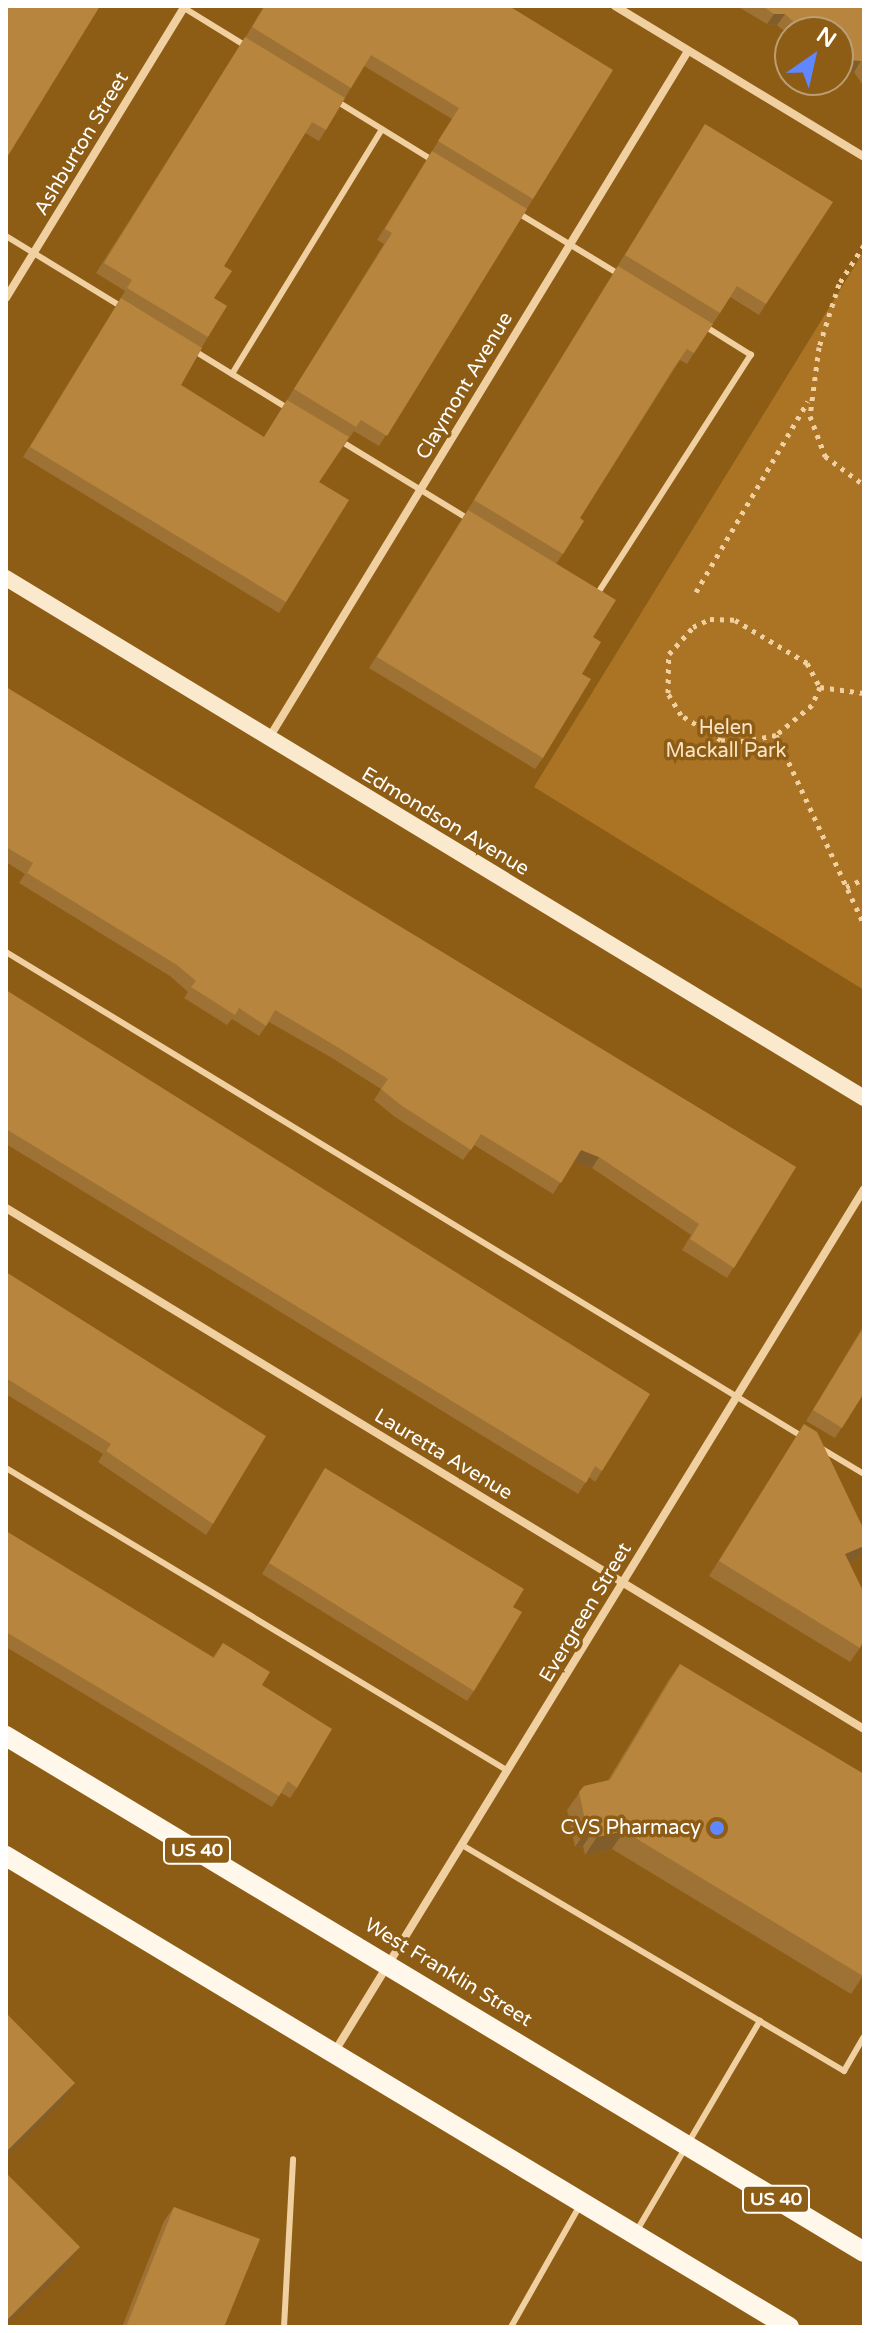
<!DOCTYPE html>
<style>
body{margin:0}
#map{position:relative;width:870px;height:2333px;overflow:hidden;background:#8e5d15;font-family:"Varela Round",sans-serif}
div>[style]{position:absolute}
.green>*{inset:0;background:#ab7324}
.path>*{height:5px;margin-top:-2.5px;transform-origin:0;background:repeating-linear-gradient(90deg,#f0cfa0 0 4px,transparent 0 10px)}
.lane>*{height:6px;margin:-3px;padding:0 3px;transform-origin:3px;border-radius:3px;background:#f0cfa0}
.street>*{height:8px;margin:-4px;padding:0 4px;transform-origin:4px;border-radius:4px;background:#f0cfa0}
.secondary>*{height:16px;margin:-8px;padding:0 8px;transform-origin:8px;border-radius:8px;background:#fbe9ce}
.primary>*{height:20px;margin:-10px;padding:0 10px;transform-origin:10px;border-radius:10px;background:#fff7e9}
.wall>*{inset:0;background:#9d7234}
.shaded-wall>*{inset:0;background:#805d2b}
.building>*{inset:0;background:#b7853d}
.dots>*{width:22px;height:22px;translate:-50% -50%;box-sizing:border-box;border:4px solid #8e5d15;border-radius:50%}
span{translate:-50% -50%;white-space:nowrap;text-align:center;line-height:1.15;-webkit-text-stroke:7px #8e5d15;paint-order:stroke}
.shield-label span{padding:2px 6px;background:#8e5d15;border:2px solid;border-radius:6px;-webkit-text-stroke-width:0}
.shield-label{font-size:18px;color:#fff;font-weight:700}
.street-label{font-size:20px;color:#fff}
.park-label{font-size:20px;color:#fbe5c6}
.poi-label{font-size:20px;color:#fff}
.right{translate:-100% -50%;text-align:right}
.frame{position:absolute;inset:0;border:8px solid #fff;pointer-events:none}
.north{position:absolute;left:774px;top:16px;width:80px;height:80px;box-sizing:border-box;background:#8e5d15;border:2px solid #bb9e73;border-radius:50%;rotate:34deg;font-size:22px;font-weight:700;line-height:32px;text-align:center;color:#fff}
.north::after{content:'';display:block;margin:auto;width:28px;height:36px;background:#5f87ff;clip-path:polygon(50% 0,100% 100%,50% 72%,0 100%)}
</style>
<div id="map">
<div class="green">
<div style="clip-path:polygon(864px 251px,864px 990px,534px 787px)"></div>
</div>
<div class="path">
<div style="left:864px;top:245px;width:46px;rotate:122.7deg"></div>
<div style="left:839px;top:284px;width:66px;rotate:107.6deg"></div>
<div style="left:819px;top:347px;width:70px;rotate:97.4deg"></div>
<div style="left:810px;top:416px;width:43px;rotate:69.4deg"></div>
<div style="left:825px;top:456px;width:49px;rotate:36.6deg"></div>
<div style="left:696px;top:592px;width:221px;rotate:-59.6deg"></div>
<div style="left:710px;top:619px;width:25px;rotate:2deg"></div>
<div style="left:735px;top:620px;width:84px;rotate:30.8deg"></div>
<div style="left:807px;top:663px;width:27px;rotate:62deg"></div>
<div style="left:820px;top:687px;width:20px;rotate:114deg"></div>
<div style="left:812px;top:705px;width:47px;rotate:140.2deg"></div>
<div style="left:776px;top:735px;width:32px;rotate:169deg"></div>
<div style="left:745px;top:741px;width:24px;rotate:-178deg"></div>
<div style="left:721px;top:740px;width:47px;rotate:-148deg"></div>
<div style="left:681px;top:715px;width:26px;rotate:-121deg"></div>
<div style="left:668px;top:693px;width:39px;rotate:-89deg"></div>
<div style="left:669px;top:654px;width:36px;rotate:-48deg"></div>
<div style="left:693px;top:627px;width:19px;rotate:-25deg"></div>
<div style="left:820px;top:687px;width:44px;rotate:7.8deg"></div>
<div style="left:776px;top:735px;width:209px;rotate:65.1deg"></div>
<div style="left:846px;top:887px;width:20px;rotate:-24deg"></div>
</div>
<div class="lane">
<div style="left:181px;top:6px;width:76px;rotate:31.6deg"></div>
<div style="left:338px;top:102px;width:113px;rotate:31.6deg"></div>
<div style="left:518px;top:213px;width:122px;rotate:31.2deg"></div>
<div style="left:6px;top:236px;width:136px;rotate:31.5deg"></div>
<div style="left:193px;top:350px;width:113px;rotate:31.6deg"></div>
<div style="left:232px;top:374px;width:287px;rotate:-58.5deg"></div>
<div style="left:339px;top:440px;width:153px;rotate:31.4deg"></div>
<div style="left:596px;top:596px;width:287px;rotate:-57.3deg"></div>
<div style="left:751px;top:355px;width:57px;rotate:-148deg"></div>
<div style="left:6px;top:952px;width:933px;rotate:31.32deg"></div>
<div style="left:819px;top:1447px;width:52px;rotate:31deg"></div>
<div style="left:6px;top:1468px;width:586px;rotate:31.11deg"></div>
<div style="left:462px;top:1845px;width:444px;rotate:30.6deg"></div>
<div style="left:844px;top:2071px;width:39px;rotate:-60deg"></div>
<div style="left:636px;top:2232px;width:245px;rotate:-59.6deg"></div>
<div style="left:284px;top:2327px;width:168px;rotate:-86.9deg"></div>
<div style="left:511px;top:2327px;width:140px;rotate:-60.5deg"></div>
</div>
<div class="street">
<div style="left:615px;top:6px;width:291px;rotate:31.2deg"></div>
<div style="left:6px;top:298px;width:342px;rotate:-58.5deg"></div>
<div style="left:269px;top:738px;width:805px;rotate:-58.62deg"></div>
<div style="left:6px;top:1208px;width:1004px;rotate:31.27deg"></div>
<div style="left:335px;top:2051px;width:1011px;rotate:-58.46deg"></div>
</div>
<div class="secondary">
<div style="left:6px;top:578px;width:1003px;rotate:31.22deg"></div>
</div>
<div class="primary">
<div style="left:6px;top:1736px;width:1001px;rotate:31.02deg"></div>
<div style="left:6px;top:1856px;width:914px;rotate:31.03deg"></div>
</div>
<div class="wall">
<div style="clip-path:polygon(evenodd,264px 6px,509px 6px,533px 199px,379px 446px,354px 431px,319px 482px,286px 602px,279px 613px,23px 457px,125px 291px,96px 273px,245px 38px,264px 6px,364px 66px,452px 119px,377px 240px,384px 244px,264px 437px,181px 385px,202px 347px,208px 337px,214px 298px,224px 266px,305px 133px,319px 141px,364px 66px)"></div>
<div style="clip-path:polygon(737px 6px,864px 6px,864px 87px,854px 72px,842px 71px,838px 66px,838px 32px,790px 32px,790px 36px,777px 25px,767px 24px)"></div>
<div style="clip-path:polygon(705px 124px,766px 304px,759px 315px,730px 297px,687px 364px,680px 360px,580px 518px,563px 554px,556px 564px,593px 637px,543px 758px,535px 769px,369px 668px,467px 511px)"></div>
<div style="clip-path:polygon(6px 687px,796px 1167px,727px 1278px,682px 1250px,691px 1235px,592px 1168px,574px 1161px,553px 1194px,474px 1145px,463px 1160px,395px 1117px,374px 1100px,381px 1089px,332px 1058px,269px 1022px,259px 1036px,232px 1019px,227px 1025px,184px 998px,188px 992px,170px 976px,19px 883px,25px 874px,6px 862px)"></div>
<div style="clip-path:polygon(6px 990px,602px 1471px,595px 1482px,589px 1477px,578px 1494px,6px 1144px)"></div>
<div style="clip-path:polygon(6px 1272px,213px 1524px,206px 1535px,98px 1462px,103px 1454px,6px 1394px)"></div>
<div style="clip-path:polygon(864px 1325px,864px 1393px,835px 1438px,806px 1421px)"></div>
<div style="clip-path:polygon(804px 1424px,860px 1557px,849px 1562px,860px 1648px,850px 1662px,709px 1576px)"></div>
<div style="clip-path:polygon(325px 1468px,513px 1607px,474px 1691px,467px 1701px,262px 1574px)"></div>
<div style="clip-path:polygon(6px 1531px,213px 1657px,223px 1643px,262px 1685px,297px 1788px,290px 1798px,281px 1793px,272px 1807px,6px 1647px)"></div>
<div style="clip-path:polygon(680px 1664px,863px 1976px,851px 1994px,612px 1849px,585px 1855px,583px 1846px,575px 1847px,567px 1810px,584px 1786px,608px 1780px,668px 1681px)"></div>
<div style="clip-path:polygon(174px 2207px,224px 2327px,122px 2327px,164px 2221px)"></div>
</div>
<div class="shaded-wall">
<div style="clip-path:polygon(774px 14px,785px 14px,777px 25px,767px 24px)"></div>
<div style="clip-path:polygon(850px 60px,861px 61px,854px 72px,842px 71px)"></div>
<div style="clip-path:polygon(581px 1150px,599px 1157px,592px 1168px,573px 1161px)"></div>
<div style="clip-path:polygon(864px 1546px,864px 1552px,860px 1557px,836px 1569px,845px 1554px)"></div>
<div style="clip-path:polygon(595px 1828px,583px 1846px,575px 1847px,587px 1830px)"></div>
<div style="clip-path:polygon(624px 1831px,612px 1849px,585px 1855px,597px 1837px)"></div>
<div style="clip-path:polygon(75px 2083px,63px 2100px,6px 2157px,6px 2152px)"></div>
<div style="clip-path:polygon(80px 2247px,68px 2265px,6px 2326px,6px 2321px)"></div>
</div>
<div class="building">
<div style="clip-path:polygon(6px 6px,100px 6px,6px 159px)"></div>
<div style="clip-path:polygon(265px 6px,509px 6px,613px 70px,533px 199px,438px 141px,459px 108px,371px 55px,351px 88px,252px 27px)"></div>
<div style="clip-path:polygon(762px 6px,864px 6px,864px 65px,861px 61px,850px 60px,838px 47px,838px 32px,804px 32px,785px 14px,774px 14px)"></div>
<div style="clip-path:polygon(245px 37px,345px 98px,326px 130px,312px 122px,224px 266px,232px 271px,214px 298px,227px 306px,208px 337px,127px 288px,132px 280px,104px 263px)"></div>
<div style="clip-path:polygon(705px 124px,833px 202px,766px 304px,737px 286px,720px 313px,625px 255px)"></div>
<div style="clip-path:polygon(432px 151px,527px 209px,387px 436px,361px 420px,356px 427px,294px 389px,392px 233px,385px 229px)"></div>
<div style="clip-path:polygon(618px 266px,713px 324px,694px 353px,687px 349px,673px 369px,580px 518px,584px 521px,563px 554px,474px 500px)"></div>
<div style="clip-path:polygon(121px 298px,202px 348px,181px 385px,264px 437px,287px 400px,349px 437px,319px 482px,349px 500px,286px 602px,30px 447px)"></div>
<div style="clip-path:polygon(468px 510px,616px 600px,593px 637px,601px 642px,582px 674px,591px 679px,543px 758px,377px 657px)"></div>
<div style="clip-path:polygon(6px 687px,796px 1167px,734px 1268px,690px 1239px,699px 1224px,599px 1157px,581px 1150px,561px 1183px,481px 1134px,471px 1150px,402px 1106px,381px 1089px,388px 1079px,339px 1048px,275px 1010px,266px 1026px,239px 1008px,235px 1015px,191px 987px,196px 981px,177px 965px,27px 873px,33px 863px,6px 847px)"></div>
<div style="clip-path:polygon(6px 990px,650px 1394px,602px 1471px,595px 1466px,586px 1483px,6px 1129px)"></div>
<div style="clip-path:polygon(6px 1272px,266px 1436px,213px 1524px,106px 1451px,111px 1444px,6px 1378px)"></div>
<div style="clip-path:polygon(864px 1327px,864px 1393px,842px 1428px,813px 1410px)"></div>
<div style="clip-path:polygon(804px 1424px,817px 1432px,864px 1530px,864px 1546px,845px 1554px,864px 1593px,864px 1640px,860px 1648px,719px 1561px)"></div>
<div style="clip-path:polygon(325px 1468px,524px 1589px,513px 1607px,522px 1612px,474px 1691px,269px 1563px)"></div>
<div style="clip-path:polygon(6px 1531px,214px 1658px,223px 1643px,270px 1672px,262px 1685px,332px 1729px,297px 1788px,288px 1781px,279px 1796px,6px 1632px)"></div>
<div style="clip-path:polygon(680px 1664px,864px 1774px,864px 1974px,863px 1976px,624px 1831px,597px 1837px,595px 1828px,587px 1830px,579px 1792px,584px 1786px,610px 1780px)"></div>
<div style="clip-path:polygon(6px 2013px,75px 2083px,6px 2152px)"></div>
<div style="clip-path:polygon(6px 2173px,80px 2247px,6px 2321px)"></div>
<div style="clip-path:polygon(174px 2207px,260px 2239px,224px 2327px,126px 2327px)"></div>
</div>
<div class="dots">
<div style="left:717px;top:1828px;background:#5f87ff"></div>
</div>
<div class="shield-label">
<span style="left:197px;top:1850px">US 40</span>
<span style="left:776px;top:2199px">US 40</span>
</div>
<div class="street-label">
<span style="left:82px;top:144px;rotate:-59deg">Ashburton Street</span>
<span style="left:465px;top:386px;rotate:-59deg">Claymont Avenue</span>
<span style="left:445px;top:822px;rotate:31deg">Edmondson Avenue</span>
<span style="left:443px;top:1455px;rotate:31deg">Lauretta Avenue</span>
<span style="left:586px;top:1613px;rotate:-59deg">Evergreen Street</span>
<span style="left:448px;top:1973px;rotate:31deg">West Franklin Street</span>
</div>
<div class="park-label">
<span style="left:726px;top:740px">Helen<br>Mackall Park</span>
</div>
<div class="poi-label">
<span class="right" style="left:701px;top:1828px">CVS Pharmacy</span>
</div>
<div class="frame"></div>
<div class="north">N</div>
</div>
